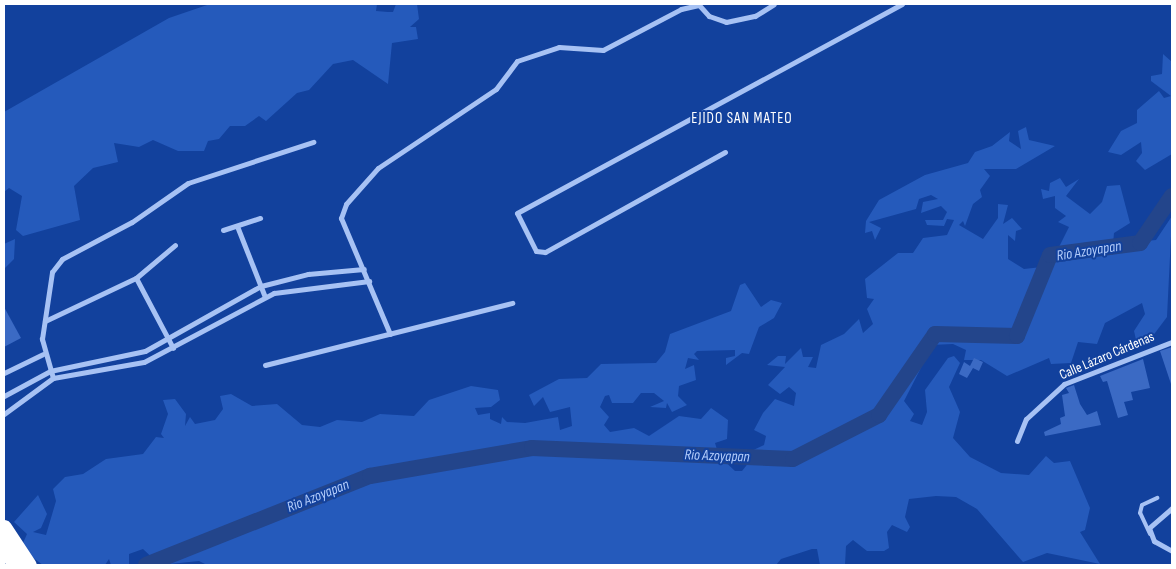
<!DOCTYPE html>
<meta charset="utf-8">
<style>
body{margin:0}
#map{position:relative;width:1176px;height:569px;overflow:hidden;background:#12419d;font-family:"Sofia Sans Condensed",sans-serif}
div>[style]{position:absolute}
.green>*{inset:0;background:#255abb}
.river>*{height:16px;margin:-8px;padding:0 8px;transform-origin:8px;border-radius:8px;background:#23458b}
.building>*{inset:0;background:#3b6ac4}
.service>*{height:4px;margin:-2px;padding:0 2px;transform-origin:2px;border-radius:2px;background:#a7c2f4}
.minor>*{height:5px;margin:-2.5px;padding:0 2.5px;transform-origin:2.5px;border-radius:2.5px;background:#a7c2f4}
.motorway>*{height:15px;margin:-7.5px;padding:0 7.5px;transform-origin:7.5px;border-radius:7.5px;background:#fff}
span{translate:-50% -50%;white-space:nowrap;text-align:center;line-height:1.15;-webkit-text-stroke:4px #12419d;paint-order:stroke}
.street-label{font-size:14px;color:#fff}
.neighbourhood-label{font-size:15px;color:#fff;letter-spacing:1px}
.water-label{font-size:15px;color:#b4cdfb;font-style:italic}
.frame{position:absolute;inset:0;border:5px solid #fff;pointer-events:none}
</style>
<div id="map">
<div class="green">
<div style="clip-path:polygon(210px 4px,377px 4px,376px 11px,388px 12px,393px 12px,396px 4px,417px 4px,419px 19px,410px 27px,416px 27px,418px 39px,392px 43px,388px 84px,353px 60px,333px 64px,309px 90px,297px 93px,266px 121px,259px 116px,245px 126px,230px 126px,219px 139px,208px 141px,204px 151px,178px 151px,153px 140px,139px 147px,114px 143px,118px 162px,93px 168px,74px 186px,80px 220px,23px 236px,16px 230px,22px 196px,9px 188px,4px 192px,4px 112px,169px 18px)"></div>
<div style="clip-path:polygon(1163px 54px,1172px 62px,1172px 154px,1145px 170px,1136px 161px,1142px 153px,1141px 142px,1121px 155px,1108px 152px,1121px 131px,1137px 123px,1137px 110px,1159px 91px,1164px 98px,1171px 96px,1151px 81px,1151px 76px,1162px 74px)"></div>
<div style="clip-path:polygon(1026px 127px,1029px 140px,1055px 146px,1016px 169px,984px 169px,990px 176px,980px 190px,982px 197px,973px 204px,965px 226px,963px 221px,959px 225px,983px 239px,998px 218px,998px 204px,1008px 205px,1003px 224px,1012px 218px,1022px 229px,1016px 231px,1015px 241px,1008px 235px,1008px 259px,1024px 269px,1051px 266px,1049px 258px,1062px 253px,1059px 247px,1069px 227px,1058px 222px,1066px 216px,1055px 208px,1055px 196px,1043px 199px,1041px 189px,1049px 191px,1050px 183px,1060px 178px,1066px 187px,1079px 179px,1066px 196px,1090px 214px,1102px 202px,1107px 186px,1120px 185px,1130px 223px,1114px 233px,1112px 255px,1126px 243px,1156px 240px,1172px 216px,1167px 317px,1149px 341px,1137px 344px,1134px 331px,1145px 314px,1142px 303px,1105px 323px,1097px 344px,1078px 342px,1071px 363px,1051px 364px,1049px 358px,1007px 376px,981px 360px,964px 360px,966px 350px,953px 344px,930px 345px,928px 353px,924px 343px,917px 357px,924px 362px,904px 401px,914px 414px,910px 421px,922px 425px,927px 412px,925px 390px,948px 358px,954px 356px,960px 363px,949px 387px,960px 412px,953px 438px,970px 457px,1001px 473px,1029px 475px,1046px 456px,1054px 463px,1070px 461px,1090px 508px,1085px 530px,1080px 532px,1100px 564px,1047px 553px,1023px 562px,977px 509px,956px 497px,936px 496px,909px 499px,905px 517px,910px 527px,907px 532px,892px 525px,887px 532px,889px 548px,884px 551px,867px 551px,853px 540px,846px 546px,845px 565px,820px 565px,817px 549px,812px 549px,781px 559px,776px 565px,207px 565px,199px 561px,160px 565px,143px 549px,129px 554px,129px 565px,111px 565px,109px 559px,105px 565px,43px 565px,32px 557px,23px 543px,27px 534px,14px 522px,38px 495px,47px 514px,41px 528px,33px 532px,46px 535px,56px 501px,53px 489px,65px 477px,83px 474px,106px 459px,143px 454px,156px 437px,164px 438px,161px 434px,168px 414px,163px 400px,175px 399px,186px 414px,185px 426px,190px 417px,195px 424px,215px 420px,223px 409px,220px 396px,231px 394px,252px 406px,277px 404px,302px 425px,320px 427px,337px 420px,362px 422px,380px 414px,414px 416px,429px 400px,471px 386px,498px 390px,500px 400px,491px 407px,475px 408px,478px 415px,490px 413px,490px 419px,501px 424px,502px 417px,507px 422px,525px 423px,558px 417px,560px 430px,572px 426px,570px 407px,550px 412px,543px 397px,534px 406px,529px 395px,559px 379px,587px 378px,601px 364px,656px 363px,665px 352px,670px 334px,731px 311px,740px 285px,745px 283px,761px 307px,771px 300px,782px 303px,774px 318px,759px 327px,749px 354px,742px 353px,726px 365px,726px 358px,735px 356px,735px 350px,697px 351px,694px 354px,699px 360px,688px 358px,685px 369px,694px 365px,696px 380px,679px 386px,678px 396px,687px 405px,672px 412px,667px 403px,666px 408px,650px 407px,664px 401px,654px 393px,641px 393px,633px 403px,612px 403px,609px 395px,605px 396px,600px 407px,609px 417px,604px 425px,610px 432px,634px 428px,649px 436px,679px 416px,701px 419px,711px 408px,728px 420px,727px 439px,715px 443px,719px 456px,735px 471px,742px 471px,750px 461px,747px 453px,764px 445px,766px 436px,754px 430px,763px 413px,775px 399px,794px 406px,796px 393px,789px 387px,780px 394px,768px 385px,785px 367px,767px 365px,778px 356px,786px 356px,785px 364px,801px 348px,803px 357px,813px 357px,808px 367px,816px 368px,821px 345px,844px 334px,859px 319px,863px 333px,873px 324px,867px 309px,874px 299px,867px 298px,865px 279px,898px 253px,913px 253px,923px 238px,947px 235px,954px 220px,947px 219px,944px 226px,927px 225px,925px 220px,943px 220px,947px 212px,941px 206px,921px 213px,923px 202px,938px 199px,931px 195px,919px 199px,916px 209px,869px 222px,881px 228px,875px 240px,872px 231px,865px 233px,866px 221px,879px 200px,925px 175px,968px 163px,975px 152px,992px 146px,1010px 132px,1009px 141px,1021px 149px,1018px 131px)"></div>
<div style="clip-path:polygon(15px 239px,14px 259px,4px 269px,4px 244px)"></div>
</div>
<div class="river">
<div style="left:146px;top:565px;width:241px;rotate:-21.7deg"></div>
<div style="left:370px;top:476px;width:164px;rotate:-9.8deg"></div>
<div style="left:532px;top:448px;width:261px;rotate:2.4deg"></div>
<div style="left:793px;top:459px;width:97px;rotate:-27.1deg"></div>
<div style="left:879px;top:415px;width:98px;rotate:-55.3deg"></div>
<div style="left:935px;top:334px;width:82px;rotate:1.4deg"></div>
<div style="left:1017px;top:336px;width:87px;rotate:-67.8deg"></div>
<div style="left:1050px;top:255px;width:91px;rotate:-7.6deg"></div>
<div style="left:1140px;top:243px;width:57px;rotate:-55.8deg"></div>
</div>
<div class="building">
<div style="clip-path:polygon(4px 307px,21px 338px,4px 347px)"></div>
<div style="clip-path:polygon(1172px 347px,1172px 384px,1171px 384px,1160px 351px)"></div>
<div style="clip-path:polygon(974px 358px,983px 362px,979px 371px,973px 368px,967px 378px,959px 374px,964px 362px,970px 366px)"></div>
<div style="clip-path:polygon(1143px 359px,1150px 388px,1131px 392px,1133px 400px,1124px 402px,1128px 415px,1118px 418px,1107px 381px,1103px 382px,1100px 376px)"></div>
<div style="clip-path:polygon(1074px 385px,1080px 404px,1087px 415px,1097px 411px,1101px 425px,1045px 436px,1044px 432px,1061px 424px,1060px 418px,1065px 416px,1062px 395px,1069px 393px,1066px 388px)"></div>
</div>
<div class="service">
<div style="left:1150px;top:534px;width:23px;rotate:-115deg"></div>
<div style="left:1140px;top:513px;width:8px;rotate:-76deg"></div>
<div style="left:1142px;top:505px;width:17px;rotate:-25deg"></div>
</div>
<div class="minor">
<div style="left:725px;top:152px;width:206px;rotate:150.9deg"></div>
<div style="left:545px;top:252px;width:9px;rotate:-174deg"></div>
<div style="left:536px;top:251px;width:42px;rotate:-116.6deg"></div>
<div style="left:517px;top:213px;width:438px;rotate:-28.5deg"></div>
<div style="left:237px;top:226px;width:76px;rotate:68.5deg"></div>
<div style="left:223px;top:230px;width:39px;rotate:-18deg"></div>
<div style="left:136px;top:278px;width:79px;rotate:62.1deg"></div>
<div style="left:45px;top:321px;width:101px;rotate:-25.3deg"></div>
<div style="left:136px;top:278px;width:51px;rotate:-40.2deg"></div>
<div style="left:390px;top:334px;width:126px;rotate:-112.9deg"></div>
<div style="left:341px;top:218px;width:15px;rotate:-70deg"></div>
<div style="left:346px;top:204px;width:48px;rotate:-48.4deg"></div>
<div style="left:378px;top:168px;width:142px;rotate:-33.8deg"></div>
<div style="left:496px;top:89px;width:35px;rotate:-53deg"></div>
<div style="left:517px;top:61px;width:44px;rotate:-18.4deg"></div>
<div style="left:559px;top:47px;width:44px;rotate:3.9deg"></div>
<div style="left:603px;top:50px;width:88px;rotate:-27.7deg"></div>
<div style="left:681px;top:9px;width:18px;rotate:-13deg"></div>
<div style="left:699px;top:5px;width:15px;rotate:48deg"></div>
<div style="left:709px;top:16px;width:18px;rotate:19deg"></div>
<div style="left:726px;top:22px;width:30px;rotate:-12deg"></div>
<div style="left:755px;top:16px;width:22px;rotate:-32deg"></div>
<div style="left:265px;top:365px;width:255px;rotate:-14.1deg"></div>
<div style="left:4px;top:373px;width:43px;rotate:-26deg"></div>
<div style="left:53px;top:378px;width:41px;rotate:-105.8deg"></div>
<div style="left:42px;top:339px;width:68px;rotate:-81.5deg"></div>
<div style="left:52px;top:272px;width:16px;rotate:-52deg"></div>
<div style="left:62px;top:259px;width:79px;rotate:-27.9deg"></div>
<div style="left:132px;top:222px;width:68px;rotate:-34.9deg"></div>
<div style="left:188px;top:183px;width:132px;rotate:-18.2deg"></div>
<div style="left:4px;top:396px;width:52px;rotate:-28.5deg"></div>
<div style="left:50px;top:371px;width:97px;rotate:-11.9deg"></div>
<div style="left:145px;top:351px;width:133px;rotate:-29.3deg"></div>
<div style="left:261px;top:286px;width:49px;rotate:-14.3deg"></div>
<div style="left:308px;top:274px;width:56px;rotate:-5.1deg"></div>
<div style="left:4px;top:414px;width:61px;rotate:-36.3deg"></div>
<div style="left:53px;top:378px;width:92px;rotate:-10deg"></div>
<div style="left:144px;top:362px;width:147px;rotate:-28deg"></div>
<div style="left:274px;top:293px;width:96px;rotate:-7.2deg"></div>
<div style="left:1017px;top:441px;width:24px;rotate:-68deg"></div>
<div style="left:1026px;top:419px;width:52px;rotate:-42.6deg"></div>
<div style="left:1064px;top:384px;width:116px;rotate:-21.3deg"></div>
<div style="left:1172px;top:508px;width:30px;rotate:139deg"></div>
<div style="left:1149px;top:528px;width:14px;rotate:69deg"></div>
<div style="left:1154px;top:541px;width:21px;rotate:29deg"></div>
</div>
<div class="motorway">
<div style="left:4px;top:527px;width:45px;rotate:56.7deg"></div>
<div style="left:4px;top:548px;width:20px;rotate:57deg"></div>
</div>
<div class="street-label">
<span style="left:1107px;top:356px;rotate:-23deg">Calle Lázaro Cárdenas</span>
</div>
<div class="neighbourhood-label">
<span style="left:742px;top:119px">EJIDO SAN MATEO</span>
</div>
<div class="water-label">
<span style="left:1089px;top:251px;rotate:-9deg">Rio Azoyapan</span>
<span style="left:717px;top:456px;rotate:2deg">Rio Azoyapan</span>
<span style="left:318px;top:496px;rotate:-22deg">Rio Azoyapan</span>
</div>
<div class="frame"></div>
</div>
